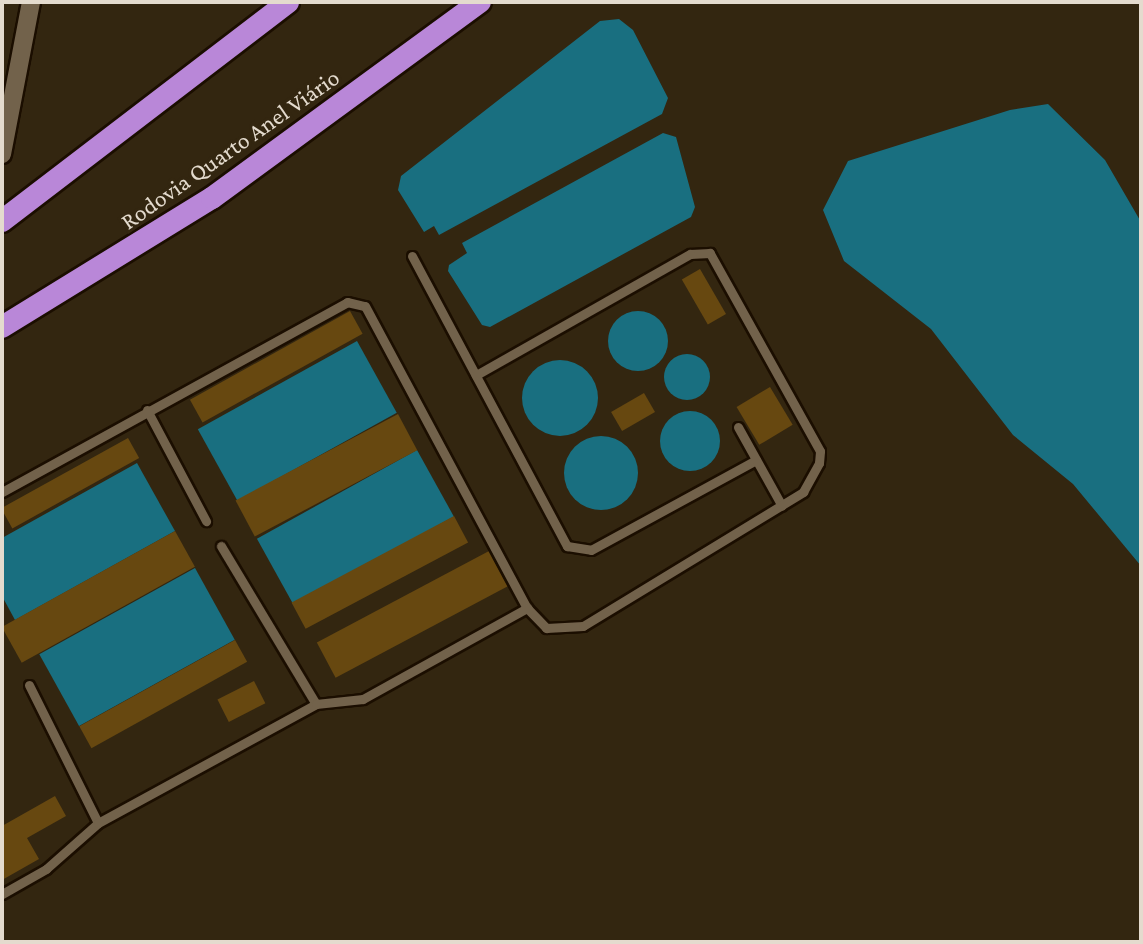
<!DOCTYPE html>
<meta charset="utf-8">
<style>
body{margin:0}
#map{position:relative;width:1143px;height:944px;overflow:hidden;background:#332610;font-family:"Crimson Pro",serif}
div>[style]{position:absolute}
.water>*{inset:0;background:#196f80;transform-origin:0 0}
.round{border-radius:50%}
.building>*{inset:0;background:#674810;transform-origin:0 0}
.roads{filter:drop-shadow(2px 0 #1b0e00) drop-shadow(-2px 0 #1b0e00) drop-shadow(0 2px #1b0e00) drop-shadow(0 -2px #1b0e00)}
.service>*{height:9px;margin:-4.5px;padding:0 4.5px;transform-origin:4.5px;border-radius:4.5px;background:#72624b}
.minor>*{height:18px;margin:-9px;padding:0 9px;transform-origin:9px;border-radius:9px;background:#72624b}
.trunk>*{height:22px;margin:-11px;padding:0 11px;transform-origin:11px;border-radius:11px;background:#b987d8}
span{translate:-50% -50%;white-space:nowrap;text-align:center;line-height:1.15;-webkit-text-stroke:6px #332610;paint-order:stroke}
.street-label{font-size:24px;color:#e4dbce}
.frame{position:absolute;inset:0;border:4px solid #e4dbce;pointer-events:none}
</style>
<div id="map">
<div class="water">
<div style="clip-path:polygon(619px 19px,633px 30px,668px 98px,662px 114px,439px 235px,434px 226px,424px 232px,398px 190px,401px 176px,600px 21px)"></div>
<div style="clip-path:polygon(1048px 104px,1105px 160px,1141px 222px,1141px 566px,1073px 484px,1013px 435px,931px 329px,844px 261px,823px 210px,848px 161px,1010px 110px)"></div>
<div style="clip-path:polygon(663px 133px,676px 137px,695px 207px,691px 217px,490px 327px,482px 325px,448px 271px,449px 265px,467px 253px,462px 243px)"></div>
<div class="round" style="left:608px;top:311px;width:60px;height:60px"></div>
<div style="left:357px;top:341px;width:82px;height:182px;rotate:61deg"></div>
<div class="round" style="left:664px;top:354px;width:46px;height:46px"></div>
<div class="round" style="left:522px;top:360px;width:76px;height:76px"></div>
<div class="round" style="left:660px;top:411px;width:60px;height:60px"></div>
<div class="round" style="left:564px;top:436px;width:74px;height:74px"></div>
<div style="left:417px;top:450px;width:76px;height:183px;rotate:61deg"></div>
<div style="clip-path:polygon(137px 463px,175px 531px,15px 620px,2px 596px,2px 538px)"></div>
<div style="left:195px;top:568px;width:82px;height:178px;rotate:61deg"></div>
</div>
<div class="building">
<div style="left:700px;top:269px;width:52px;height:21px;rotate:60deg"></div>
<div style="left:350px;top:311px;width:26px;height:183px;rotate:61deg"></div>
<div style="left:770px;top:387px;width:44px;height:39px;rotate:59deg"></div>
<div style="left:644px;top:393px;width:22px;height:38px;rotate:60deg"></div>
<div style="left:398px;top:414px;width:41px;height:184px;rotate:62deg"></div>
<div style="left:128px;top:438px;width:23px;height:145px;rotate:61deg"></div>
<div style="left:454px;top:516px;width:30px;height:184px;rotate:62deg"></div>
<div style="left:175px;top:531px;width:41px;height:198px;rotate:61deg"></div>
<div style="left:489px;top:551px;width:40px;height:195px;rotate:62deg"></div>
<div style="left:235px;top:640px;width:25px;height:178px;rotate:61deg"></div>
<div style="left:254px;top:681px;width:25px;height:41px;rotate:63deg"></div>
<div style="clip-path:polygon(55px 796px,66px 816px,27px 838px,39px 859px,2px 880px,2px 826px)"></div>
</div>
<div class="roads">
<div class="service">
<div style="left:412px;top:256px;width:329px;rotate:61.9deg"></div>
<div style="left:567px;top:546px;width:24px;rotate:9deg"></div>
<div style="left:591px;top:550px;width:188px;rotate:-28.6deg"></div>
<div style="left:147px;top:410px;width:126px;rotate:62deg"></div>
<div style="left:738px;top:427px;width:90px;rotate:60.9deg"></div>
<div style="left:2px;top:492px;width:394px;rotate:-28.8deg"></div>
<div style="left:347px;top:302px;width:18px;rotate:13deg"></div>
<div style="left:365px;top:306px;width:343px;rotate:61.8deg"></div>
<div style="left:527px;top:608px;width:28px;rotate:46deg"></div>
<div style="left:546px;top:628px;width:37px;rotate:-3deg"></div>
<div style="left:583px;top:626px;width:258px;rotate:-31.3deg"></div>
<div style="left:803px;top:492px;width:33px;rotate:-61deg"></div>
<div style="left:819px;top:463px;width:12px;rotate:-85deg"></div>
<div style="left:820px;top:451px;width:227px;rotate:-119.1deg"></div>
<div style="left:710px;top:253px;width:20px;rotate:177deg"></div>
<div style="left:690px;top:254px;width:246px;rotate:150.5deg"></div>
<div style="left:221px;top:546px;width:184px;rotate:59deg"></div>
<div style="left:29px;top:685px;width:154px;rotate:63.4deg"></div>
<div style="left:2px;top:894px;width:51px;rotate:-29.6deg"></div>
<div style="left:46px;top:869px;width:69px;rotate:-41.5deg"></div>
<div style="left:98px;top:823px;width:248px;rotate:-28.6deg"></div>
<div style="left:316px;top:704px;width:47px;rotate:-6.1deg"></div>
<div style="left:363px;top:699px;width:188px;rotate:-29deg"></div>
</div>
<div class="minor">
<div style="left:2px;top:154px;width:155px;rotate:-79.2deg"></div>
</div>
<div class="trunk">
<div style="left:2px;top:221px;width:360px;rotate:-37.4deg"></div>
<div style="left:2px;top:327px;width:246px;rotate:-31.6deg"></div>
<div style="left:212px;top:198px;width:332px;rotate:-36.2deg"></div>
</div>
</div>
<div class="street-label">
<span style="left:230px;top:149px;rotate:-35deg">Rodovia Quarto Anel Viário</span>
</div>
<div class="frame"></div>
</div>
